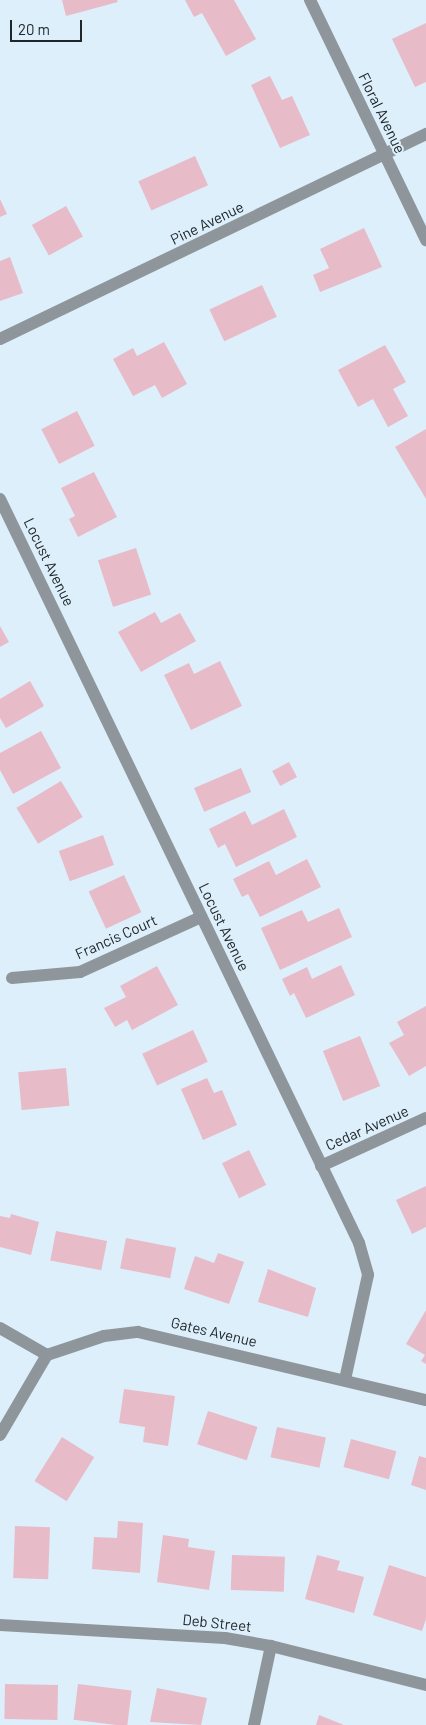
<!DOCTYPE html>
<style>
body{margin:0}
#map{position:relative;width:426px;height:1725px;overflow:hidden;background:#ddeffb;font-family:Barlow,sans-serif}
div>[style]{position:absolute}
.building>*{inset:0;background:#e8bbc8;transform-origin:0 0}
.street>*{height:12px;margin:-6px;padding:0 6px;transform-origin:6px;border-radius:6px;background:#8e969b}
span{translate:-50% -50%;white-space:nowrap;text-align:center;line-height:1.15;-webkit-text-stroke:4px #ddeffb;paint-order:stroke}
.street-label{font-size:15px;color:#20272b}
.scale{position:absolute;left:10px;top:20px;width:72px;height:22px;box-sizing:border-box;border:2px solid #20272b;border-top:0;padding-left:6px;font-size:15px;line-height:18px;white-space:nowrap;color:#20272b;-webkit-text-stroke:4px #ddeffb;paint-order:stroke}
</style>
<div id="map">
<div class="building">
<div style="clip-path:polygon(62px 0,117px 0,118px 2px,66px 16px)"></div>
<div style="clip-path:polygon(185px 0,234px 0,256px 39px,226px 56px,202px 13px,194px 17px)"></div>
<div style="clip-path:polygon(426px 23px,426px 82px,415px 87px,392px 39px)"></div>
<div style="clip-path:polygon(270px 76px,282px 100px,292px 96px,310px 135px,280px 148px,251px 85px)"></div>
<div style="left:195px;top:156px;width:32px;height:62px;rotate:66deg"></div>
<div style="clip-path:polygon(0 199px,7px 214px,0 217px)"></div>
<div style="left:66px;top:206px;width:35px;height:39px;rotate:61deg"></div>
<div style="clip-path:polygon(364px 228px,382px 267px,320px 292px,313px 275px,329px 268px,320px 249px)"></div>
<div style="clip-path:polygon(10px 257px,23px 293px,0 301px,0 261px)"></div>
<div style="left:262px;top:285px;width:35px;height:58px;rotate:65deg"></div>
<div style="clip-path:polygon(164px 342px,187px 384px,162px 398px,155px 385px,133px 396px,113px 359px,133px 348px,137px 356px)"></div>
<div style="clip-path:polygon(385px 345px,406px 382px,393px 389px,408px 416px,388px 427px,373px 399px,358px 407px,338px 370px)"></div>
<div style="left:77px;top:411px;width:39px;height:40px;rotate:63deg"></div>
<div style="clip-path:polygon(426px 429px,426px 499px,395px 447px)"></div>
<div style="clip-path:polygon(94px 472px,117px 517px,78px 537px,69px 519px,75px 516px,61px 488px)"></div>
<div style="left:136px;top:548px;width:49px;height:40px;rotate:72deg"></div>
<div style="clip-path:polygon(155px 612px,161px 623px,180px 613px,196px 641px,141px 672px,118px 632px)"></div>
<div style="clip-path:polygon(0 626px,9px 642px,0 647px)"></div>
<div style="clip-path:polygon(220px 661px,242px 706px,191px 730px,164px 675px,189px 663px,194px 674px)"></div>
<div style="clip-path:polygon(30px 681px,44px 706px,6px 728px,0 718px,0 699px)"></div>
<div style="clip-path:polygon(41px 731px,61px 768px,13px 794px,0 770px,0 753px)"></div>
<div style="left:289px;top:762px;width:17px;height:19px;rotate:62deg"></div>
<div style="left:241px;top:768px;width:26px;height:51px;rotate:67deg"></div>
<div style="left:61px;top:781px;width:42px;height:52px;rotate:59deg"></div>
<div style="clip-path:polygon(284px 809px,297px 837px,236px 867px,225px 844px,218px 848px,209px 829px,245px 811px,252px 825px)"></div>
<div style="left:103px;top:835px;width:32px;height:47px;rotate:70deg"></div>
<div style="clip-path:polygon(307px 859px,321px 887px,260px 917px,248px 894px,242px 897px,233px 879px,269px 861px,276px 875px)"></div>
<div style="left:124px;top:875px;width:41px;height:39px;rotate:65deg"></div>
<div style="clip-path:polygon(339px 908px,352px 937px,280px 970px,261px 928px,302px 910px,308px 922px)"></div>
<div style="clip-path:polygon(341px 965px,355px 995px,306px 1018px,294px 993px,290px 996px,282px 979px,307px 967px,312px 979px)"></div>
<div style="clip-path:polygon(157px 966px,178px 1005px,132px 1030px,127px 1020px,115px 1027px,104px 1008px,126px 997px,120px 986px)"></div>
<div style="clip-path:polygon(426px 1006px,426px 1066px,409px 1076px,389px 1043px,404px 1035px,397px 1022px)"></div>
<div style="left:193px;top:1030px;width:35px;height:56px;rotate:65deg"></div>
<div style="left:360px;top:1036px;width:54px;height:40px;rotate:68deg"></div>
<div style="left:66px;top:1068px;width:38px;height:48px;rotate:85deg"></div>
<div style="clip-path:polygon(207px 1078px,214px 1093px,222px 1090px,237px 1125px,203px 1140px,181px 1089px)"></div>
<div style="left:249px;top:1150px;width:39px;height:30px;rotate:64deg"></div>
<div style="clip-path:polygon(426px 1186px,426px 1227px,412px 1234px,396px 1200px)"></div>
<div style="clip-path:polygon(11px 1214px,39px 1222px,31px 1255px,0 1247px,0 1216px,10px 1218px)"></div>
<div style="left:56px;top:1231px;width:52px;height:30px;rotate:11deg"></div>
<div style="left:126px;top:1238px;width:51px;height:31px;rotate:11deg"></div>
<div style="clip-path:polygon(218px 1253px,244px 1262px,229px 1304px,184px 1289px,195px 1256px,214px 1263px)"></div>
<div style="clip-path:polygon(268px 1269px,316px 1288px,308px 1317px,258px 1302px)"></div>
<div style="clip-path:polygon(426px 1310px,426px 1364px,421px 1361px,425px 1355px,406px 1344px)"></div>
<div style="clip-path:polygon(124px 1389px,175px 1396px,168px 1446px,143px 1442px,145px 1427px,119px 1423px)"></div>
<div style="left:208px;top:1411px;width:52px;height:35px;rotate:18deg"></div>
<div style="left:277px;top:1427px;width:50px;height:31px;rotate:12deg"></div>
<div style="left:62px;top:1437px;width:38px;height:52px;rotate:32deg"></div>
<div style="left:351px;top:1439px;width:47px;height:29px;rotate:15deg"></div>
<div style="clip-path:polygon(419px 1456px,426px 1458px,426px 1490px,411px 1485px)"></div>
<div style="clip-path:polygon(118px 1521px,143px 1523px,140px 1573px,92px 1569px,94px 1537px,117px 1538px)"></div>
<div style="left:15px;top:1526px;width:35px;height:52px;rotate:2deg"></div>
<div style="clip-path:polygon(163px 1535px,189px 1539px,188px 1547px,215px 1551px,209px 1590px,157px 1582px)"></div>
<div style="left:232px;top:1555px;width:53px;height:35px;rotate:2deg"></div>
<div style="clip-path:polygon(317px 1555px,340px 1561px,337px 1570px,364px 1577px,354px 1613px,305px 1599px)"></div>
<div style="clip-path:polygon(389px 1565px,426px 1577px,426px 1619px,422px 1631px,373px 1615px)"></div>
<div style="left:5px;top:1684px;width:53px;height:35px;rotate:1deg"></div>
<div style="left:78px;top:1684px;width:54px;height:36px;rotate:7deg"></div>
<div style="clip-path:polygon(157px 1688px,207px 1698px,201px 1725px,150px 1722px)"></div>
<div style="clip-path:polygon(319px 1715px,344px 1725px,316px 1725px)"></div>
</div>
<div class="street">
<div style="left:310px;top:0;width:267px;rotate:64.2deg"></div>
<div style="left:0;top:339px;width:473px;rotate:-25.7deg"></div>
<div style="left:0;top:499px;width:826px;rotate:64.24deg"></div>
<div style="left:359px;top:1243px;width:33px;rotate:74deg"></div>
<div style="left:368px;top:1275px;width:107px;rotate:102.4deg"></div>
<div style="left:12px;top:978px;width:68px;rotate:-5deg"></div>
<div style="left:80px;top:972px;width:133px;rotate:-24.4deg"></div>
<div style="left:321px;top:1166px;width:115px;rotate:-24.6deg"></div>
<div style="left:0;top:1328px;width:54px;rotate:29.9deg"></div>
<div style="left:47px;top:1355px;width:60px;rotate:-18.4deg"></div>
<div style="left:104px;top:1336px;width:34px;rotate:-7deg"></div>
<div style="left:138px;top:1332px;width:296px;rotate:13.3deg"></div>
<div style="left:0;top:1435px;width:93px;rotate:-59.6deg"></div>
<div style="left:0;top:1625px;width:225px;rotate:3.3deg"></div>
<div style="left:225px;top:1638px;width:47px;rotate:9.9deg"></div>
<div style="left:271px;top:1646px;width:160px;rotate:14.1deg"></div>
<div style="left:254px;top:1725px;width:81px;rotate:-77.9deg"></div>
</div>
<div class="street-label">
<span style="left:382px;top:113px;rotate:64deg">Floral Avenue</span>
<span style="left:207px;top:223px;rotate:-26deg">Pine Avenue</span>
<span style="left:49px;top:562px;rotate:64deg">Locust Avenue</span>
<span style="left:224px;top:927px;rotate:64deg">Locust Avenue</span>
<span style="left:116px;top:937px;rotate:-24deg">Francis Court</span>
<span style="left:367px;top:1128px;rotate:-24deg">Cedar Avenue</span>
<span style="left:214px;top:1332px;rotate:13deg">Gates Avenue</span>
<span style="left:217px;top:1623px;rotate:6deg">Deb Street</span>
</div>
<div class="scale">20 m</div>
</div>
